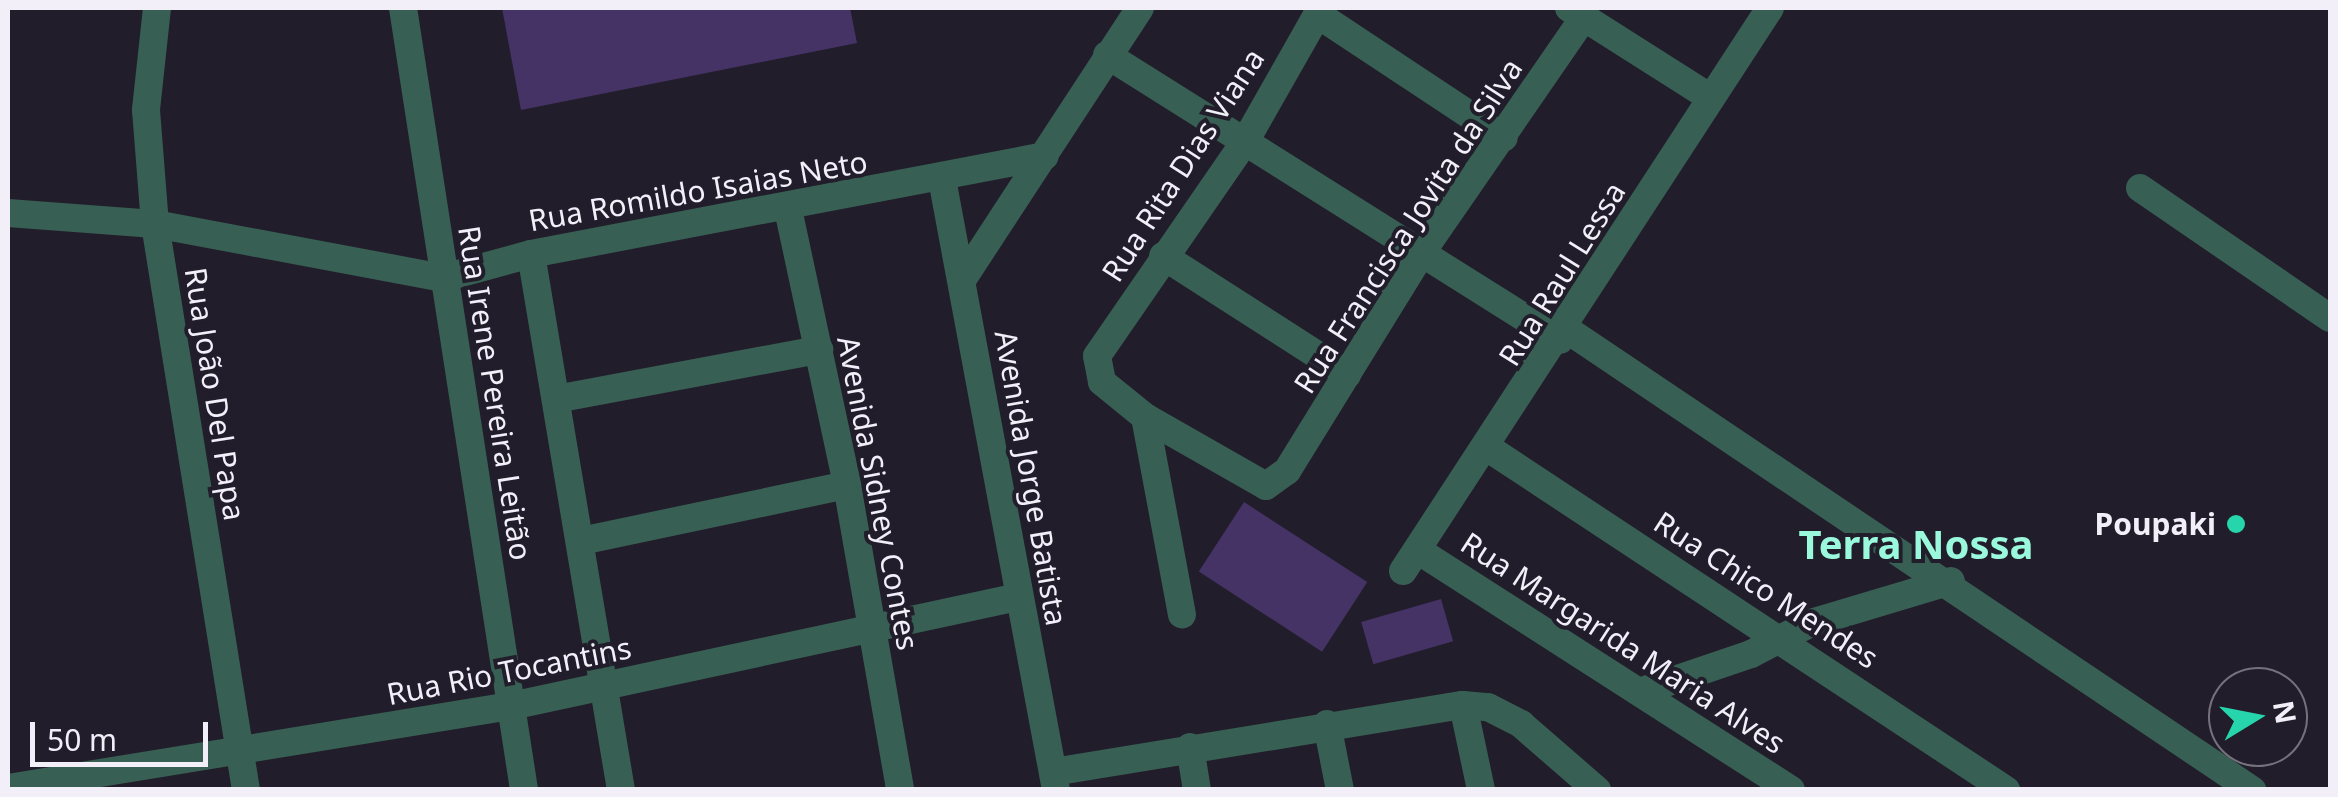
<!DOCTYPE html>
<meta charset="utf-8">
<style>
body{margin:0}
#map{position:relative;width:2338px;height:797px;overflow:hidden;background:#211d2b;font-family:"Noto Sans",sans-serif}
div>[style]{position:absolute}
.green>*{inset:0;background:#453366;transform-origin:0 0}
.minor>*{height:28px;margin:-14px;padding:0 14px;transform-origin:14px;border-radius:14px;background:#385f53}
.dots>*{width:28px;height:28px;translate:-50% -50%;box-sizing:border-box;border:5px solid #211d2b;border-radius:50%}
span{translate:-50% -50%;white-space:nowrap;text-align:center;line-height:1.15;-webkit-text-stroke:8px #211d2b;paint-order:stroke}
.street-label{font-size:30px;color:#f2eff9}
.poi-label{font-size:30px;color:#f2eff9;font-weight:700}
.right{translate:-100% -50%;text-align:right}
.district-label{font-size:40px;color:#9af9dc;font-weight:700}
.frame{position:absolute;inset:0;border:10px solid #f2eff9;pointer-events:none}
.north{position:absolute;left:2208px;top:667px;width:100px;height:100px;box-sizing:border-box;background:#211d2b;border:2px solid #75717d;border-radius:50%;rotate:80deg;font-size:28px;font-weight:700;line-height:40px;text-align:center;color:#f2eff9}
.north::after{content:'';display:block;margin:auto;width:35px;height:45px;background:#27d5ad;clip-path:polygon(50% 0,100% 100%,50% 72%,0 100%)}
.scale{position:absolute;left:30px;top:722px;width:178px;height:45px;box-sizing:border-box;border:5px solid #f2eff9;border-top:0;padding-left:12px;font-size:30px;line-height:35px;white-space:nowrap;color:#f2eff9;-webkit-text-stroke:8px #211d2b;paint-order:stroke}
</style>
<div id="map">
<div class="green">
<div style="clip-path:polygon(502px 8px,850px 8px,857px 43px,521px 110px)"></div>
<div style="left:1244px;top:502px;width:147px;height:83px;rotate:33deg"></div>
<div style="left:1441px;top:599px;width:44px;height:83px;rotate:74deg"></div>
</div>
<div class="minor">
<div style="left:157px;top:8px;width:103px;rotate:96.2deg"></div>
<div style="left:146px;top:110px;width:114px;rotate:85.5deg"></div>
<div style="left:155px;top:224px;width:573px;rotate:80.87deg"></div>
<div style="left:403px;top:8px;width:791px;rotate:81.2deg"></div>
<div style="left:1321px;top:8px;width:152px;rotate:119.6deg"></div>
<div style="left:1246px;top:140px;width:262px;rotate:124.6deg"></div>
<div style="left:1097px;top:356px;width:26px;rotate:79deg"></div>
<div style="left:1102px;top:382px;width:55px;rotate:39.1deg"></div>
<div style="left:1145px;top:417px;width:139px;rotate:29.7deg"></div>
<div style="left:1266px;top:486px;width:26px;rotate:-36deg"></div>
<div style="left:1287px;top:471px;width:257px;rotate:-58.3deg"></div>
<div style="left:1422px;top:252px;width:285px;rotate:-55.4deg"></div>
<div style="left:1569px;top:8px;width:168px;rotate:32.4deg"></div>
<div style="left:1317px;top:14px;width:224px;rotate:33.5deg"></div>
<div style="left:1107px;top:55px;width:535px;rotate:32.18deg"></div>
<div style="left:942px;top:179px;width:622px;rotate:79.43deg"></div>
<div style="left:2140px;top:188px;width:230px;rotate:34.4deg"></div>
<div style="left:788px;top:209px;width:282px;rotate:77.9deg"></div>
<div style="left:847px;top:485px;width:310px;rotate:80.1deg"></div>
<div style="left:8px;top:213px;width:147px;rotate:4.3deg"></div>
<div style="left:155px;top:224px;width:293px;rotate:10.6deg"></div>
<div style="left:443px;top:278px;width:91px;rotate:-15.3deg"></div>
<div style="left:531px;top:254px;width:523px;rotate:-10.79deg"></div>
<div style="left:531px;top:254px;width:544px;rotate:80.47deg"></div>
<div style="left:1163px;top:256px;width:219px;rotate:32.7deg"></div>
<div style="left:962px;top:280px;width:325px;rotate:-56.8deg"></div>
<div style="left:1566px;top:329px;width:827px;rotate:33.9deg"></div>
<div style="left:556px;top:399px;width:268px;rotate:-10.6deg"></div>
<div style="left:1145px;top:417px;width:201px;rotate:79.4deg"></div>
<div style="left:1488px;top:448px;width:621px;rotate:33.43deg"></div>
<div style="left:581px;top:541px;width:272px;rotate:-11.9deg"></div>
<div style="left:1419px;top:551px;width:442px;rotate:32.7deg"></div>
<div style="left:1403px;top:571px;width:672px;rotate:-56.9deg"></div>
<div style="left:1645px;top:690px;width:112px;rotate:-18.8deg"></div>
<div style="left:1751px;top:654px;width:68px;rotate:-27.3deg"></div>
<div style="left:1811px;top:623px;width:146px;rotate:-16.7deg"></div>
<div style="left:1463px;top:705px;width:87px;rotate:78deg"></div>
<div style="left:1327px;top:724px;width:67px;rotate:78.9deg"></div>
<div style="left:1190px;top:747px;width:44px;rotate:80.8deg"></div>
<div style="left:1053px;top:772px;width:415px;rotate:-9.3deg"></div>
<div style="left:1463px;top:705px;width:25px;rotate:5deg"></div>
<div style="left:1488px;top:707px;width:37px;rotate:27deg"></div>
<div style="left:1521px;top:724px;width:101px;rotate:41deg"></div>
<div style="left:8px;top:788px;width:510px;rotate:-9.26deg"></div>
<div style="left:511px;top:706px;width:519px;rotate:-12.13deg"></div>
</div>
<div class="dots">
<div style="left:2236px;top:524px;background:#27d5ad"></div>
</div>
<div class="street-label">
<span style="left:1183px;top:165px;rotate:-57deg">Rua Rita Dias Viana</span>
<span style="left:698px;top:191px;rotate:-10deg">Rua Romildo Isaias Neto</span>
<span style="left:1408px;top:226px;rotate:-57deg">Rua Francisca Jovita da Silva</span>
<span style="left:1562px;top:274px;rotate:-58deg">Rua Raul Lessa</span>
<span style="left:495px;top:393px;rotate:81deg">Rua Irene Pereira Leitão</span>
<span style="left:215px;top:394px;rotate:81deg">Rua João Del Papa</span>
<span style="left:1031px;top:478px;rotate:80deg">Avenida Jorge Batista</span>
<span style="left:878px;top:493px;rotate:79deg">Avenida Sidney Contes</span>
<span style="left:1766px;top:590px;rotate:33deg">Rua Chico Mendes</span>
<span style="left:1623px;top:643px;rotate:33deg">Rua Margarida Maria Alves</span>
<span style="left:509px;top:671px;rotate:-11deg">Rua Rio Tocantins</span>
</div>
<div class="poi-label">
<span class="right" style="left:2216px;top:524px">Poupaki</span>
</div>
<div class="district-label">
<span style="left:1916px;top:544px">Terra Nossa</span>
</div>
<div class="frame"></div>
<div class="north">N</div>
<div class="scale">50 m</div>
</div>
